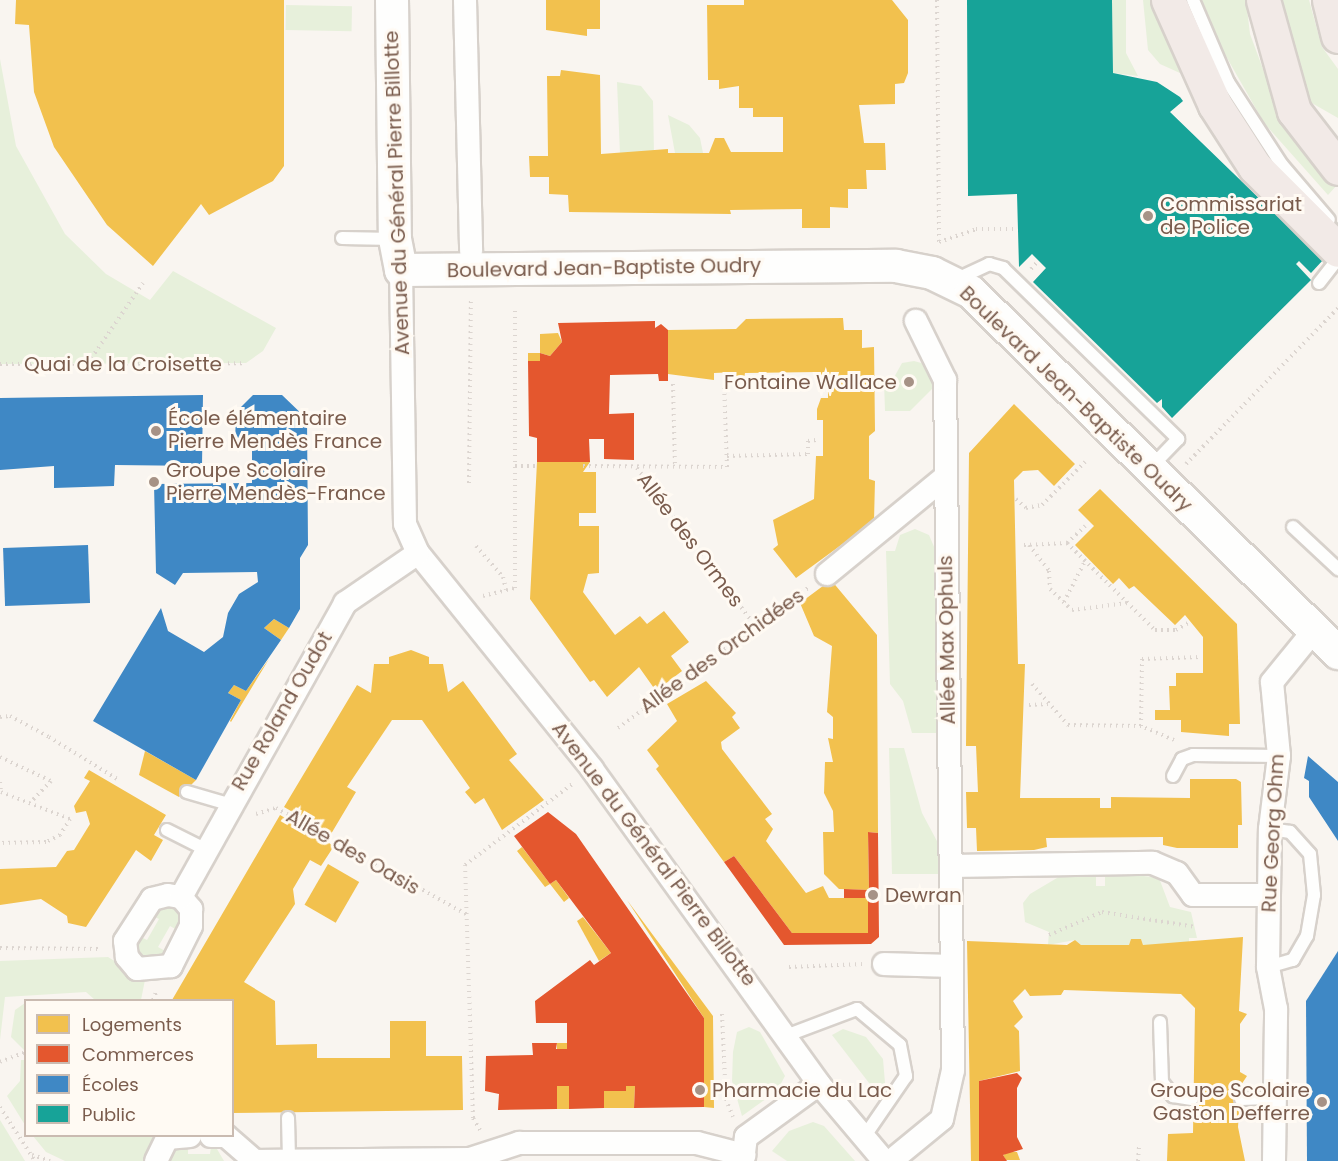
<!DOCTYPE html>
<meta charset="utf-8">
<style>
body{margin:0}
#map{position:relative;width:1338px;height:1161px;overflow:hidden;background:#f9f5f0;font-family:Poppins,sans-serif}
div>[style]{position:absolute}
.green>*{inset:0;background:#e7f0db;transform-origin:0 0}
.homes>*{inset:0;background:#f2c14e;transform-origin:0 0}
.shops>*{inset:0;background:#e4572e}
.schools>*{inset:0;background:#3f88c5;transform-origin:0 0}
.public>*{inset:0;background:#17a398}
.path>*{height:4px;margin-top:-2px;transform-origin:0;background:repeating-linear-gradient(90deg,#dcd5d0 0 1.5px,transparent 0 6px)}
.roads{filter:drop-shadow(2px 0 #d7d1cb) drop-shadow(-2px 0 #d7d1cb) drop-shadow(0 2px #d7d1cb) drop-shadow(0 -2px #d7d1cb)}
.lane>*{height:12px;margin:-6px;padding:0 6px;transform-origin:6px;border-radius:6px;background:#fefefd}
.street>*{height:22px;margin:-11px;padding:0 11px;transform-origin:11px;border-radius:11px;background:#fefefd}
.secondary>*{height:32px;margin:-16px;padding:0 16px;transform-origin:16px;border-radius:16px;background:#fefefd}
.highway>*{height:33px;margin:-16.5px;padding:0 16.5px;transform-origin:16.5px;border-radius:16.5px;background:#f2eae7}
.dots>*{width:16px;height:16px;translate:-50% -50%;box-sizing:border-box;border:3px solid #fffaf3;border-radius:50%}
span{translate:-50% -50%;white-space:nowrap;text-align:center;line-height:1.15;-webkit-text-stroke:6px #fffaf3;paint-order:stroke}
.street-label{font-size:20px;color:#7a5c4d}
.poi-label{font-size:20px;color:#7a5c4d}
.left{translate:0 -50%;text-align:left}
.right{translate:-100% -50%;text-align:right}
.legend{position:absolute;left:24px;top:999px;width:210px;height:138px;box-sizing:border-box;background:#fffaf3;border:2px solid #cabbb1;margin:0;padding:8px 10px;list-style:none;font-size:18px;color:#7a5c4d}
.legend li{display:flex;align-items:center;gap:12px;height:30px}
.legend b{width:30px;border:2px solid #cabbb1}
</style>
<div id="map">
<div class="green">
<div style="clip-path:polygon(1112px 0,1126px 0,1126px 53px,1138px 76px,1113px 73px)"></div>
<div style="clip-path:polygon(1143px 0,1164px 0,1191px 78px,1160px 64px,1148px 50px)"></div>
<div style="clip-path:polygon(1202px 0,1246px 0,1250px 34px,1279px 112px,1338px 184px,1328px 195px,1264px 123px,1218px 42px)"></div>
<div style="clip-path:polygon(1278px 0,1309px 0,1322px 47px,1338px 69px,1338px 118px,1310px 102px,1295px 73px)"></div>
<div style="left:286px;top:5px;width:66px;height:25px;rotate:1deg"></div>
<div style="clip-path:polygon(0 59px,16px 146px,65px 234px,106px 274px,150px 300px,173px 271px,276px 328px,263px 351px,246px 363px,0 364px)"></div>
<div style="clip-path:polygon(617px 82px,641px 86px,653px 101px,654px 154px,620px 154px)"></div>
<div style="clip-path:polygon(668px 115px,689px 125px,700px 138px,703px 153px,675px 153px)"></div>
<div style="clip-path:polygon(914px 361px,925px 364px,934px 387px,910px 411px,885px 411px,884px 382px,892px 381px,902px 363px)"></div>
<div style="clip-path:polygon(915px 529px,929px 535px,935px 549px,943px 549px,946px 733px,912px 733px,903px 701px,890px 684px,886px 551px,895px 551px,900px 535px)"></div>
<div style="clip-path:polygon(889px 748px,904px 748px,922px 813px,946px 858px,946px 874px,892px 874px)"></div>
<div style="clip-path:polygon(1105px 871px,1159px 878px,1170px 907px,1191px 912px,1197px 938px,1189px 938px,1189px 945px,1143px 945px,1141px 939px,1131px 939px,1129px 945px,1081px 945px,1075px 940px,1048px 945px,1049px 932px,1025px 922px,1023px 903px,1030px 894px,1062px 875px,1096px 872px,1096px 886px,1105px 886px)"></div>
<div style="clip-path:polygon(160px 903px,181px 911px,179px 931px,170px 926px,158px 947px,167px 952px,150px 964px,133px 951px,137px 935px,147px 940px,159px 919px,149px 914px)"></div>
<div style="clip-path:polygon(108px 957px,145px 980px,141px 1000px,95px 1000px,86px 992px,5px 997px,0 1040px,0 961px)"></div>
<div style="clip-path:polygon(25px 1003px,26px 1003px,25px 1051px,11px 1037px,15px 1010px)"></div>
<div style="clip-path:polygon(749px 1027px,760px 1032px,785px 1076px,777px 1091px,742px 1116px,732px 1081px,733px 1052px,737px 1032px)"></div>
<div style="clip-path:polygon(843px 1029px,866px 1037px,883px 1059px,885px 1083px,876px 1092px,832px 1035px)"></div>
<div style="clip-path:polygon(21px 1060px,25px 1060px,25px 1125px,7px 1096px,20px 1081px)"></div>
<div style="clip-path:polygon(0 1120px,25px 1161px,0 1161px)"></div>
<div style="clip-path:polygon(813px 1122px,824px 1126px,855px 1161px,787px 1161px,772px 1151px,789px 1131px)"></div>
<div style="clip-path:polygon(33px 1136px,153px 1136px,145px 1161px,65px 1161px,46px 1152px)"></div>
<div style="clip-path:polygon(188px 1145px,188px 1154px,210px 1154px,211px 1147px,217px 1149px,224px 1161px,169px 1161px,175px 1149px)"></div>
</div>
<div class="homes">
<div style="clip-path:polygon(16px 0,284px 0,284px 166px,273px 181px,209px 215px,201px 204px,153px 266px,107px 225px,54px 147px,34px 92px,29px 25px,15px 24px)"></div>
<div style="clip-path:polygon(546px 0,600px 0,600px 29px,587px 29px,587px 36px,546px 30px)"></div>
<div style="clip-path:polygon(744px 0,892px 0,908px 20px,908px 73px,904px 83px,895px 84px,895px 104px,859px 105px,864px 143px,885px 143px,886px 170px,866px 170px,867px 189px,848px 189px,848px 208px,830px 207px,830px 228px,802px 228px,802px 209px,730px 210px,731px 214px,569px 212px,568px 195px,549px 194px,549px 177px,530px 177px,529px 156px,548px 156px,547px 76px,560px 76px,561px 70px,600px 75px,601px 154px,668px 149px,668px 153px,709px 153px,715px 138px,724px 138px,731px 152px,783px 152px,783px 117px,753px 117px,753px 108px,739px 108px,739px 86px,719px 89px,719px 80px,708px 80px,707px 5px,744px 5px)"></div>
<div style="clip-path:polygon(843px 318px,844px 330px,862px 330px,862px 348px,874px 347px,875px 431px,869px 436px,869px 479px,875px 481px,874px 521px,796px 578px,773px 549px,778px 545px,773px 520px,814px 499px,816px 456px,823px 456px,823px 420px,817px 420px,817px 409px,821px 398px,828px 398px,828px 380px,817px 379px,817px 372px,745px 373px,744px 379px,736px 379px,736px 372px,714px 373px,714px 380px,668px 374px,668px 330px,736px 329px,746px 319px)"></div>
<div style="clip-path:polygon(558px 333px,562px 342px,550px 356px,540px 353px,540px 334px)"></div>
<div style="left:540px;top:353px;width:8px;height:12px;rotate:90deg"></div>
<div style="clip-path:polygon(1014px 404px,1075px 464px,1054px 486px,1038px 470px,1023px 471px,1014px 480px,1018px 664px,1025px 664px,1020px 798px,1100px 798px,1100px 808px,1111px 808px,1111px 797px,1190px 798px,1190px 779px,1236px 779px,1241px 782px,1242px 825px,1238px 825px,1238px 848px,1177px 848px,1163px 845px,1163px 837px,1046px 838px,1047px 847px,1034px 850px,977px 851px,976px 828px,967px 828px,966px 792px,978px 792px,976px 746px,966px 746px,969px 453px)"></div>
<div style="clip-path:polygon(537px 462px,590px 462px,583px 472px,596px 472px,596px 513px,579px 513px,579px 526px,599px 526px,599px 573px,588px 574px,583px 592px,615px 635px,640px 616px,647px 624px,664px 611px,689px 642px,671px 656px,682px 671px,656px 691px,639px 667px,607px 697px,594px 680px,590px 682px,530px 599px)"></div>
<div style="clip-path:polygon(1100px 489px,1237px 624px,1240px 724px,1229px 724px,1229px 736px,1181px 732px,1181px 720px,1155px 720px,1155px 710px,1170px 710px,1169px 686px,1176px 686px,1176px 673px,1203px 673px,1203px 637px,1185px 615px,1175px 625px,1134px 586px,1129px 589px,1119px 578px,1113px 584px,1075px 545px,1094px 526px,1078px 510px)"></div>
<div style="clip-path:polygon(831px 580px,877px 635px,878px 833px,868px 832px,869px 890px,839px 889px,824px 874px,823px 832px,834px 832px,833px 811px,824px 793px,825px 762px,833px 762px,828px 738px,833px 739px,833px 717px,827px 712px,832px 646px,814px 636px,800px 603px)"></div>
<div style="clip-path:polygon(274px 619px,289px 628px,281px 640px,264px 628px)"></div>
<div style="clip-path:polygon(411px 650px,429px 657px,429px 664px,443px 664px,448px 692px,463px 681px,517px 754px,509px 760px,544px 800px,502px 830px,484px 798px,475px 804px,465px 792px,470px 788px,422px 720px,392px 720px,347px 787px,356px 792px,331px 834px,284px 807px,357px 685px,371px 693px,374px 664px,389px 664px,389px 657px)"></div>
<div style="clip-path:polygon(269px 659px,231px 722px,230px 721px,241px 700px,228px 693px,234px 685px,246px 691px)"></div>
<div style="clip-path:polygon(706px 681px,736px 713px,732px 717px,740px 728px,721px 742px,722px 749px,772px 814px,765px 819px,773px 829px,766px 841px,806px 893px,823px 886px,829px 898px,868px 898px,868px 933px,792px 933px,734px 856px,724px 862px,656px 769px,659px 766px,647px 750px,677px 721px,667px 704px)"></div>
<div style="clip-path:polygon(145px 751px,196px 780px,179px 797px,139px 775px)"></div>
<div style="clip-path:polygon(89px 770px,166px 815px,154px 835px,163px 840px,151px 861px,136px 850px,86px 927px,68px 923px,67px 916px,41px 899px,0 905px,0 869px,56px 867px,67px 851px,74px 850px,90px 824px,86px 811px,76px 813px,74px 806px,90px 781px,84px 778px)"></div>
<div style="clip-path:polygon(280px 815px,334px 846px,321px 866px,310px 860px,293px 889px,295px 904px,244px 982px,275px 1001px,276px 1045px,317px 1044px,317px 1058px,390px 1058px,390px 1021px,426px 1021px,426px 1056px,462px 1056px,463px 1110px,232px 1113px,232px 1000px,172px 1000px)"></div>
<div style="clip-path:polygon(522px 847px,550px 884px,556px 880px,569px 898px,564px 902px,550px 884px,545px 887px,517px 851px)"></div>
<div style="left:328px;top:864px;width:36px;height:47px;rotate:30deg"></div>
<div style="clip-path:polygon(627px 900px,713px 1016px,714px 1108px,704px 1107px,704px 1018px)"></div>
<div style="clip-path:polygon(583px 917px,611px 953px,599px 961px,577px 921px)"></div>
<div style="clip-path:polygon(1243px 937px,1239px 1011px,1247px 1014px,1240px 1024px,1240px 1072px,1247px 1076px,1241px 1085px,1238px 1127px,1245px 1161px,1167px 1161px,1168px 1134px,1193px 1133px,1195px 1008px,1181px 994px,1064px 990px,1061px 995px,1030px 996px,1025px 989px,1013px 1001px,1023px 1017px,1014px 1026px,1019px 1031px,1020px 1071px,979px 1081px,979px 1161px,971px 1161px,967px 941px,1067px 945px,1075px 940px,1081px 945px,1129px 945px,1131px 939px,1141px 939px,1143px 945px)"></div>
<div style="left:557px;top:1043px;width:10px;height:6px"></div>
<div style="left:557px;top:1086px;width:12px;height:23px"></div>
<div style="clip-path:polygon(626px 1086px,635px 1086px,634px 1108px,604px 1108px,604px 1091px,626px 1091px)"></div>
<div style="clip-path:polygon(1009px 1152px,1017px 1152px,1020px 1160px,1006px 1160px,1003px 1155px)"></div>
</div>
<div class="shops">
<div style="clip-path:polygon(655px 321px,655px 328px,661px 324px,668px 330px,668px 381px,659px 381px,658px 374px,610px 375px,609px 414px,634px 413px,634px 460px,604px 459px,604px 439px,589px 439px,590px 462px,537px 462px,537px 438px,529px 436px,528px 361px,540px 361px,540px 353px,550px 356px,562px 342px,558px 323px)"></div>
<div style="clip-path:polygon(548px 812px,576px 834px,704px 1018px,704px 1107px,634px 1108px,635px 1086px,626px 1086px,626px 1091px,604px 1091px,604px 1108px,569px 1109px,569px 1086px,557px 1086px,557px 1109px,498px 1110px,499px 1094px,485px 1091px,486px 1056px,533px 1055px,532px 1043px,557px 1043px,556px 1049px,567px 1049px,567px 1023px,536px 1023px,535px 1001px,590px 960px,594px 965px,611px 953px,556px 880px,550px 884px,514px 836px)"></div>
<div style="clip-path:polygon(868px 832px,878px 833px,879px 937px,871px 944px,784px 945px,724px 862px,734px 856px,792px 933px,868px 933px,868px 898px,844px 898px,844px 889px,869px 890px)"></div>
<div style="clip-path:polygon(1017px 1073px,1022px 1078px,1017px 1088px,1017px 1137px,1023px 1149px,1003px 1155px,1007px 1161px,979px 1161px,979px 1081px)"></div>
</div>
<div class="schools">
<div style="clip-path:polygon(203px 395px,202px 466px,115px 465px,114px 486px,54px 488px,54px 466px,0 470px,0 398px)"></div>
<div style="clip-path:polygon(253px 395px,282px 395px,307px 419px,308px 545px,300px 558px,300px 609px,289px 628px,274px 619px,264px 628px,281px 640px,246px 691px,234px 685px,228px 693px,241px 700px,196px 780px,93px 721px,161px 608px,168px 631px,204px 652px,223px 637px,228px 613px,239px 594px,258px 582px,257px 572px,183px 573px,175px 585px,156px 573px,154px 484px,252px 483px,252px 444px,235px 443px,236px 412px)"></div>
<div style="left:88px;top:545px;width:58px;height:85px;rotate:88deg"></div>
<div style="clip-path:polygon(1308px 756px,1338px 782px,1338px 841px,1309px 797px,1309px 781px,1304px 778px)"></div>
<div style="clip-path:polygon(1338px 951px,1338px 1161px,1307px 1161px,1306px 1001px)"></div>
</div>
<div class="public">
<div style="clip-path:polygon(967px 0,1112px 0,1113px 73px,1157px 82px,1180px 97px,1183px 101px,1170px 112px,1323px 260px,1311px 273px,1299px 261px,1296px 264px,1311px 280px,1172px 418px,1162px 407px,1162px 399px,1157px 403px,1033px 282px,1046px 268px,1032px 254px,1019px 267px,1017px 194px,968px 196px)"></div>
</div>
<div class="path">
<div style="left:937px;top:0;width:245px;rotate:89.5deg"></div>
<div style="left:939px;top:242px;width:39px;rotate:-19deg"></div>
<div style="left:976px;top:229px;width:42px"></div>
<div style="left:1031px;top:269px;width:9px;rotate:-49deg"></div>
<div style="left:88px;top:363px;width:97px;rotate:-55.5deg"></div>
<div style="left:0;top:364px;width:246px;rotate:-0.2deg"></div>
<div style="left:673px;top:384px;width:83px;rotate:88.6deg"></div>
<div style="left:727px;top:456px;width:81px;rotate:-1.4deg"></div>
<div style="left:808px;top:454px;width:13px;rotate:-90deg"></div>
<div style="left:808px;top:441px;width:8px;rotate:-7deg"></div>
<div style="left:1186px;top:464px;width:218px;rotate:-45.7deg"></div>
<div style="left:515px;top:466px;width:21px"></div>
<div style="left:583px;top:466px;width:144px;rotate:0.4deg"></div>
<div style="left:727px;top:467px;width:83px;rotate:-92.1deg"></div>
<div style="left:637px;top:468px;width:197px;rotate:53.2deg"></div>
<div style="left:469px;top:483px;width:185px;rotate:-89.4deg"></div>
<div style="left:1016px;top:499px;width:13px;rotate:42deg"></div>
<div style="left:1026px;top:508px;width:16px;rotate:-11deg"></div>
<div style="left:1042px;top:505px;width:61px;rotate:-45deg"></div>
<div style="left:1067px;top:543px;width:25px;rotate:-43deg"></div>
<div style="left:1024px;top:545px;width:43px;rotate:-2.7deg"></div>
<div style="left:1067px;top:543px;width:124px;rotate:44.7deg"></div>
<div style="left:1155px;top:630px;width:21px"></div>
<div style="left:1176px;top:630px;width:14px;rotate:-30deg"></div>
<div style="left:1029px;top:545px;width:33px;rotate:52deg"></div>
<div style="left:1049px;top:571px;width:18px;rotate:87deg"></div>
<div style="left:1050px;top:589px;width:30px;rotate:44deg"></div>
<div style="left:1072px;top:610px;width:56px;rotate:-7.1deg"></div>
<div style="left:476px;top:546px;width:41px;rotate:48.9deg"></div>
<div style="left:503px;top:577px;width:13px;rotate:77deg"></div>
<div style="left:483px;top:596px;width:33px;rotate:-14deg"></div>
<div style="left:515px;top:588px;width:280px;rotate:-90deg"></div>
<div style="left:1064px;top:602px;width:46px;rotate:-62.9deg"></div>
<div style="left:1032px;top:684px;width:55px;rotate:48.7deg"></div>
<div style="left:1068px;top:725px;width:73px;rotate:0.8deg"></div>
<div style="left:1029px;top:705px;width:19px;rotate:-3deg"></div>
<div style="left:0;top:717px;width:10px;rotate:-6deg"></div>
<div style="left:10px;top:716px;width:44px;rotate:28.3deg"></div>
<div style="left:49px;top:737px;width:82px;rotate:31.6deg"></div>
<div style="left:618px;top:728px;width:237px;rotate:-36.4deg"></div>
<div style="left:1174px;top:740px;width:36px;rotate:-157deg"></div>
<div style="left:1141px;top:726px;width:67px;rotate:-89.1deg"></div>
<div style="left:1142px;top:659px;width:58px;rotate:-2deg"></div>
<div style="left:0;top:757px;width:56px;rotate:25.2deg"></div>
<div style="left:51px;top:781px;width:28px;rotate:134deg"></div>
<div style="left:0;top:782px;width:10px;rotate:84deg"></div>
<div style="left:1px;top:792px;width:74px;rotate:21.4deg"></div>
<div style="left:70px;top:819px;width:19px;rotate:122deg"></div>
<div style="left:60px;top:835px;width:16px;rotate:153deg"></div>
<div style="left:46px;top:842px;width:46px;rotate:178.8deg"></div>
<div style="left:256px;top:814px;width:21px;rotate:-17deg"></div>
<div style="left:276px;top:808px;width:218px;rotate:29.2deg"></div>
<div style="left:1049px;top:935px;width:58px;rotate:-23.5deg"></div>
<div style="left:1102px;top:912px;width:95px;rotate:9.1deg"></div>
<div style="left:0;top:948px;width:101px;rotate:0.6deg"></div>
<div style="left:789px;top:967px;width:73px;rotate:-2.4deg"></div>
<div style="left:153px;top:1000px;width:11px;rotate:-68deg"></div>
<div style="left:722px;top:1014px;width:85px;rotate:87.3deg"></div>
<div style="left:726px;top:1099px;width:19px;rotate:69deg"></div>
<div style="left:0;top:1062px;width:28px;rotate:-21deg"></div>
<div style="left:0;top:1107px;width:64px;rotate:57.1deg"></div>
<div style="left:480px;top:1130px;width:14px;rotate:-120deg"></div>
<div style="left:473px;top:1118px;width:253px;rotate:-91.8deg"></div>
<div style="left:465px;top:865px;width:136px;rotate:-37deg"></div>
<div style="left:32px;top:1155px;width:19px;rotate:18deg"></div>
<div style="left:1138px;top:1161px;width:15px;rotate:-86deg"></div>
</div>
<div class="roads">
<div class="lane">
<div style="left:1193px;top:0;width:89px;rotate:66.9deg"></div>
<div style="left:1228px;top:82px;width:99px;rotate:57deg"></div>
<div style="left:1282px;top:165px;width:72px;rotate:49.5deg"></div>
<div style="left:342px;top:238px;width:52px;rotate:1.1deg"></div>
<div style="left:955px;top:280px;width:38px;rotate:-25deg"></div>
<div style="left:989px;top:264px;width:15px;rotate:16deg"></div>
<div style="left:1003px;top:268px;width:245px;rotate:44.3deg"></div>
<div style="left:1178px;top:439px;width:39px;rotate:134deg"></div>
<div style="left:1319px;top:283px;width:31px;rotate:-52deg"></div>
<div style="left:1293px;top:527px;width:62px;rotate:43deg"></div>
<div style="left:1173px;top:776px;width:19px;rotate:-62deg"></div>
<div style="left:1182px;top:759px;width:12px;rotate:-20deg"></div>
<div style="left:1193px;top:755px;width:86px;rotate:0.7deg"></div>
<div style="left:187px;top:792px;width:43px;rotate:16.3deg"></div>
<div style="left:167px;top:830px;width:47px;rotate:26.6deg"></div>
<div style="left:1268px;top:967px;width:26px;rotate:-16deg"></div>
<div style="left:1293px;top:960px;width:28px;rotate:-60deg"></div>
<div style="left:1307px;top:936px;width:42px;rotate:-80.3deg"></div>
<div style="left:1314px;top:895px;width:41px;rotate:-95.6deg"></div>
<div style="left:1310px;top:854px;width:30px;rotate:-132deg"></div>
<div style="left:1290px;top:832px;width:20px;rotate:-171deg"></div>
<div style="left:1160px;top:1022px;width:60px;rotate:88.1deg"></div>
<div style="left:1162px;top:1082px;width:18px;rotate:52deg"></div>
<div style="left:1173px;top:1096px;width:19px;rotate:9deg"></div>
<div style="left:788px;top:1035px;width:74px;rotate:-20.6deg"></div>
<div style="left:857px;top:1009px;width:56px;rotate:39.9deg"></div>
<div style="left:900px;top:1045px;width:32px;rotate:79deg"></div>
<div style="left:906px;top:1076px;width:74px;rotate:124.5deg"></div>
<div style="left:1241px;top:1099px;width:34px;rotate:-2deg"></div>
<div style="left:288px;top:1118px;width:41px;rotate:88.6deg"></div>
</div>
<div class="street">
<div style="left:465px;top:0;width:251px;rotate:88.6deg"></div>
<div style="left:401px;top:270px;width:254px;rotate:89.1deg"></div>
<div style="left:405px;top:524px;width:32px;rotate:66deg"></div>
<div style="left:418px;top:553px;width:277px;rotate:51.1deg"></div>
<div style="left:592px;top:769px;width:388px;rotate:54.2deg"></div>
<div style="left:819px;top:1084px;width:101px;rotate:49.8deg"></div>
<div style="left:827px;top:574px;width:151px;rotate:-39.4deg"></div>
<div style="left:951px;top:866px;width:202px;rotate:-0.9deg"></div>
<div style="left:1153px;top:863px;width:26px;rotate:23deg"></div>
<div style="left:1177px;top:873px;width:27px;rotate:54deg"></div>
<div style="left:1193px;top:895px;width:76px"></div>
<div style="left:168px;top:895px;width:13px;rotate:9deg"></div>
<div style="left:181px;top:897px;width:16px;rotate:50deg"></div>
<div style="left:191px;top:909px;width:17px;rotate:90deg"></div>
<div style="left:191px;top:926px;width:45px;rotate:116.6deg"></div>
<div style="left:171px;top:966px;width:34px;rotate:175deg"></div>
<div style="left:137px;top:969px;width:16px;rotate:-130deg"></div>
<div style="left:127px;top:957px;width:16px;rotate:-97deg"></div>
<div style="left:125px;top:941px;width:50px;rotate:-57.3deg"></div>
<div style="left:152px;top:899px;width:16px;rotate:-14deg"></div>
<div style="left:181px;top:897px;width:337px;rotate:-60.8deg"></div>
<div style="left:345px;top:603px;width:88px;rotate:-34.4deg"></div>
<div style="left:884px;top:964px;width:67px;rotate:1.7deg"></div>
<div style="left:211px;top:1136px;width:15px"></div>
<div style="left:226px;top:1136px;width:37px;rotate:41deg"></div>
<div style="left:897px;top:1156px;width:58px;rotate:-39.4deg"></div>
<div style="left:942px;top:1119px;width:50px;rotate:-77.3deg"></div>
<div style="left:953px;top:1070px;width:690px;rotate:-90.66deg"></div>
<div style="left:945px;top:380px;width:66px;rotate:-116.2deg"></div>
<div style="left:156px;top:1161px;width:25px;rotate:-64deg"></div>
<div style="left:167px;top:1138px;width:23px;rotate:-5deg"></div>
<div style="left:253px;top:1161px;width:217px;rotate:-0.5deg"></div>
<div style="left:470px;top:1159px;width:52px;rotate:-18.1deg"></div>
<div style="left:519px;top:1143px;width:178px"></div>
<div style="left:697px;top:1143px;width:49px;rotate:14.3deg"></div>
<div style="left:743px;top:1161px;width:24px;rotate:-83deg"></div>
<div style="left:746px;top:1137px;width:90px;rotate:-36deg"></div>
<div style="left:1274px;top:1161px;width:152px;rotate:-89.2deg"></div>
<div style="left:1276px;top:1009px;width:43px;rotate:-100.8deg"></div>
<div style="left:1268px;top:967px;width:138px;rotate:-89.2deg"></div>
<div style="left:1270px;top:829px;width:74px;rotate:-83deg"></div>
<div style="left:1279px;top:756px;width:74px;rotate:-95.4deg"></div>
<div style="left:1272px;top:682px;width:68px;rotate:-50.9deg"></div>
</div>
<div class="secondary">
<div style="left:392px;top:0;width:239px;rotate:89.3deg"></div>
<div style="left:395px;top:239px;width:32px;rotate:79deg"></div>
<div style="left:401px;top:270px;width:495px;rotate:-0.5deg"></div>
<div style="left:896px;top:266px;width:37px;rotate:11deg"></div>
<div style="left:932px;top:273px;width:43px;rotate:26deg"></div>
<div style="left:971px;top:292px;width:515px;rotate:44.53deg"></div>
</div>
<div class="highway">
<div style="left:1168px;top:0;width:115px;rotate:65.9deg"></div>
<div style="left:1215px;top:105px;width:74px;rotate:57.2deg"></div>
<div style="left:1255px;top:167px;width:117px;rotate:45deg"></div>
<div style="left:1263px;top:0;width:115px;rotate:74.4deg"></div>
<div style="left:1294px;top:111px;width:72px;rotate:52.3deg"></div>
<div style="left:1329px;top:0;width:37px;rotate:76deg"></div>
</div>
</div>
<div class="dots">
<div style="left:1148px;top:216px;background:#a69286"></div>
<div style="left:909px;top:382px;background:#a69286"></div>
<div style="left:156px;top:431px;background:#a69286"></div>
<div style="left:154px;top:482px;background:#a69286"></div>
<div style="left:873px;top:895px;background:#a69286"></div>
<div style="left:700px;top:1090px;background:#a69286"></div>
<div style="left:1322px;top:1102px;background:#a69286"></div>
</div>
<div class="street-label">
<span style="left:397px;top:193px;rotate:-92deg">Avenue du Général Pierre Billotte</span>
<span style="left:604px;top:268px;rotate:-1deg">Boulevard Jean-Baptiste Oudry</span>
<span style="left:123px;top:364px">Quai de la Croisette</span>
<span style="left:1076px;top:399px;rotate:44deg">Boulevard Jean-Baptiste Oudry</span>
<span style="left:690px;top:540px;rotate:53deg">Allée des Ormes</span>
<span style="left:947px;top:640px;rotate:-91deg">Allée Max Ophuls</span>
<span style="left:722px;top:651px;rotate:-36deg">Allée des Orchidées</span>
<span style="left:282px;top:711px;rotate:-60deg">Rue Roland Oudot</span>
<span style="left:1273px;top:833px;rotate:-87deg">Rue Georg Ohm</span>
<span style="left:353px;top:852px;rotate:30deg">Allée des Oasis</span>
<span style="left:654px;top:854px;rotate:53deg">Avenue du Général Pierre Billotte</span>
</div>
<div class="poi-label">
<span class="left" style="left:1160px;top:216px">Commissariat<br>de Police</span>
<span class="right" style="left:897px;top:382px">Fontaine Wallace</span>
<span class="left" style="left:168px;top:430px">École élémentaire<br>Pierre Mendès France</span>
<span class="left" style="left:166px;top:482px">Groupe Scolaire<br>Pierre Mendès-France</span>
<span class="left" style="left:885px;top:895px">Dewran</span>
<span class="left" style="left:712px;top:1090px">Pharmacie du Lac</span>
<span class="right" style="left:1310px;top:1102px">Groupe Scolaire<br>Gaston Defferre</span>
</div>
<ul class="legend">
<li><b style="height:16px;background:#f2c14e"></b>Logements</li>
<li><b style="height:16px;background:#e4572e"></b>Commerces</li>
<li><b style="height:16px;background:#3f88c5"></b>Écoles</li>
<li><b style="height:16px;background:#17a398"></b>Public</li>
</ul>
</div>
